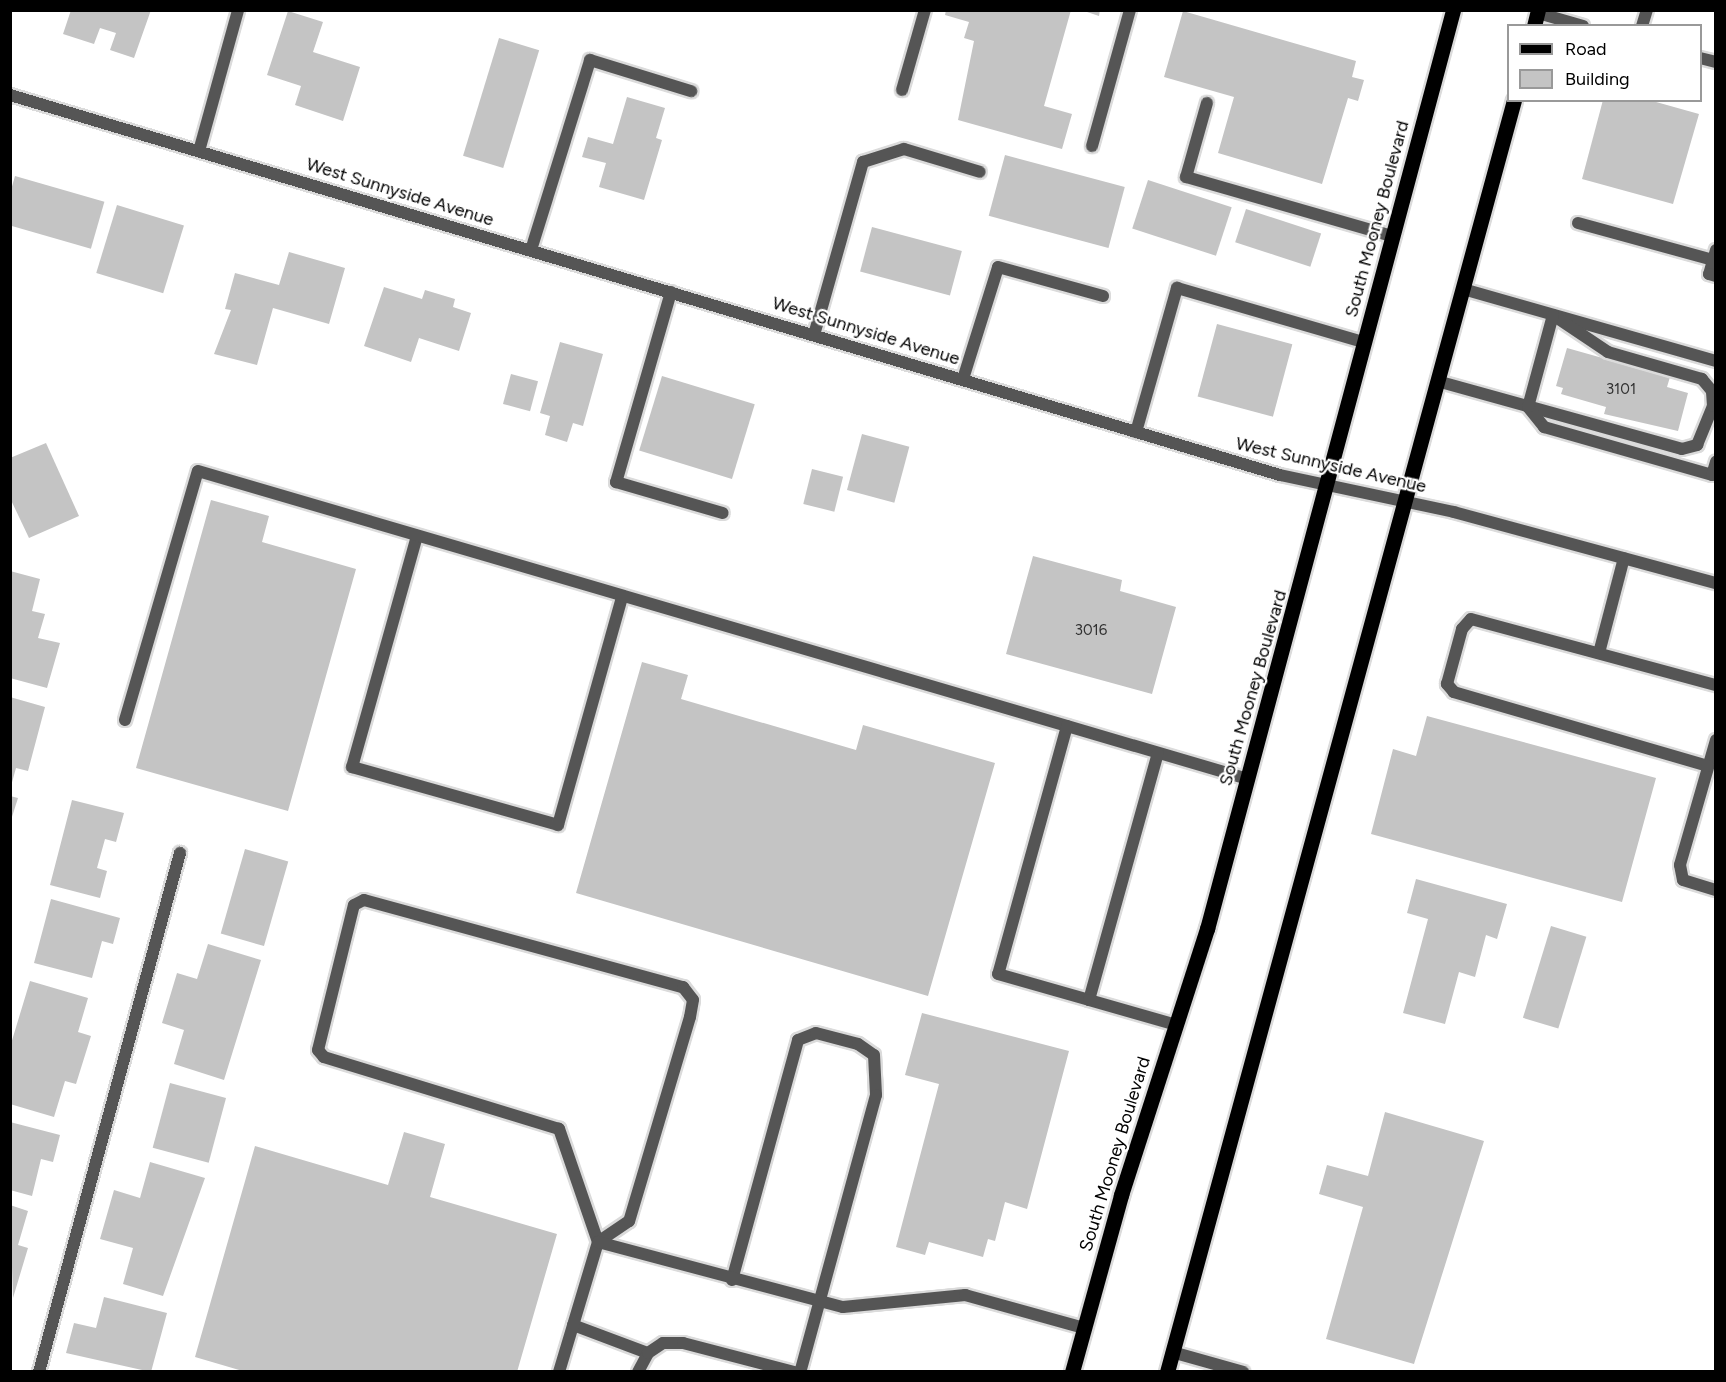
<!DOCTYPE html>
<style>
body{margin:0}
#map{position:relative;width:1726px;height:1382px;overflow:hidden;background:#fff;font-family:Figtree,sans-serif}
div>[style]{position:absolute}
.building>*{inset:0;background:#c4c4c4;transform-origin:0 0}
.roads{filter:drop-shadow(2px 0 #dbdbdb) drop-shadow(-2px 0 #dbdbdb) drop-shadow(0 2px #dbdbdb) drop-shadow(0 -2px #dbdbdb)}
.service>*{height:12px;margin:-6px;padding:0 6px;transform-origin:6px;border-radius:6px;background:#555}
.minor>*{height:12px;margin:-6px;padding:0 6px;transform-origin:6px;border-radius:6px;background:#555}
.primary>*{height:15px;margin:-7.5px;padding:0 7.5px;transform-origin:7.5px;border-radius:7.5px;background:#000}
span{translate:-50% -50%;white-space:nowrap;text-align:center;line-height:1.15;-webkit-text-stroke:4.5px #fff;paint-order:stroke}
.number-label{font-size:15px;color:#313131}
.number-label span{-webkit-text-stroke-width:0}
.street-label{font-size:18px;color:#000}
.frame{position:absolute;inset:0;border:12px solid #000;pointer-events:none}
.legend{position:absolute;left:1507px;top:24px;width:195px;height:78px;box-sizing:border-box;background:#fff;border:2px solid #999;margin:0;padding:8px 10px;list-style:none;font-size:18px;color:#000}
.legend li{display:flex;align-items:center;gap:12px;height:30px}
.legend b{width:30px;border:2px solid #999}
</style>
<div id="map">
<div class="building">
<div style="clip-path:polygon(71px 10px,151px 10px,134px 58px,110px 50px,116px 33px,100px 28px,94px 44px,63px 34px)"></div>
<div style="clip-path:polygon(946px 10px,1071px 10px,1044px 106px,1072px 114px,1062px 149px,958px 120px,974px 41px,964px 38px,969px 22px,945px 15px)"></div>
<div style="clip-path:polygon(1081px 10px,1100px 10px,1099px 16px)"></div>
<div style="clip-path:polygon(288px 11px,323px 22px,313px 52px,360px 67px,343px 121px,295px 105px,301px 86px,267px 75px)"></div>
<div style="clip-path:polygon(1183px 11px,1356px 61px,1352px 77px,1364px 80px,1358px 101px,1348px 98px,1322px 184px,1218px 153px,1234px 97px,1164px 77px)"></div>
<div style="left:499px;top:38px;width:42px;height:123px;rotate:17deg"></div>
<div style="clip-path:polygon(627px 97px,665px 108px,656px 138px,662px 140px,644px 200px,599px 187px,606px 163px,582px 157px,588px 137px,613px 144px)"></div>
<div style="clip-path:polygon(1603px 100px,1649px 100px,1699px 114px,1673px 204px,1582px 179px)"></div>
<div style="left:1005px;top:155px;width:124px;height:63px;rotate:15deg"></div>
<div style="left:15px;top:176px;width:93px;height:49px;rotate:16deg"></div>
<div style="left:1148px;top:180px;width:88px;height:51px;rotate:18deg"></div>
<div style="left:117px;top:205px;width:70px;height:71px;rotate:17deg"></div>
<div style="left:1246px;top:209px;width:79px;height:35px;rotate:18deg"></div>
<div style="left:872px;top:227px;width:93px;height:46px;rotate:15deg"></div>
<div style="clip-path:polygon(289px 252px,345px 268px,329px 324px,273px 308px,257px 365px,214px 354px,231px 310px,225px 309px,235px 273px,279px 285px)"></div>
<div style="clip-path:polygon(384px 287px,422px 299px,425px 290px,455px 299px,453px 307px,471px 313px,459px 351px,419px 338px,411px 362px,364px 346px)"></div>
<div style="left:1217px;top:324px;width:78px;height:75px;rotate:15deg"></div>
<div style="clip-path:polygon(560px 342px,603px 354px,583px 426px,573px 423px,567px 442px,545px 435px,550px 416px,540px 413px)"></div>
<div style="clip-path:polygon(1567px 348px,1670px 377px,1667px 387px,1688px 393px,1678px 431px,1604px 414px,1606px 407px,1561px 394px,1563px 388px,1556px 386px)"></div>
<div style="left:511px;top:374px;width:28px;height:31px;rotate:15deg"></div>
<div style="left:662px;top:376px;width:97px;height:78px;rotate:17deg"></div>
<div style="left:862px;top:434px;width:49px;height:58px;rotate:15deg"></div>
<div style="clip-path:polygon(46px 443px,79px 516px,29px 538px,10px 498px,10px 458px)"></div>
<div style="left:812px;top:469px;width:32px;height:36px;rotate:14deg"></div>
<div style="clip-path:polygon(211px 500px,269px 516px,262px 542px,356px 569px,288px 811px,136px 768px)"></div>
<div style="clip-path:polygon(1033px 556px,1122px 580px,1120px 591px,1176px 607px,1152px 694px,1006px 654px)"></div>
<div style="clip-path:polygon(10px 571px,40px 579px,32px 611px,45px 614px,38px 638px,60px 643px,47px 688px,10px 678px)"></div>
<div style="clip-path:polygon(642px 662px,688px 675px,681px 699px,856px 750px,863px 725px,995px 763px,928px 996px,576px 893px)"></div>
<div style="clip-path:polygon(10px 697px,45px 707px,28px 771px,16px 768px,11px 786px)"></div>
<div style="clip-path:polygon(1427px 716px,1656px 778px,1622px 902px,1371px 834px,1393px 749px,1416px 756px)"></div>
<div style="clip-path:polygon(10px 796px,18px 798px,11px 820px,10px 820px)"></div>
<div style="clip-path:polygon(72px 800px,124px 813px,116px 842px,105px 839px,97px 868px,107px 871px,100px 898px,50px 885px)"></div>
<div style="left:245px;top:849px;width:45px;height:88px;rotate:16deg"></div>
<div style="clip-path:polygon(1416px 879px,1507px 904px,1497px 939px,1486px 935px,1475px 977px,1459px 972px,1445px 1024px,1403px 1013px,1428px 919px,1407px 913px)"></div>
<div style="clip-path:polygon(51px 899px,120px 918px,113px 944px,102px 941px,92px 978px,34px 963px)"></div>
<div style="left:1551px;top:926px;width:37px;height:96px;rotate:17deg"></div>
<div style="clip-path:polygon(208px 944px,261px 960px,224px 1080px,174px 1064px,184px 1030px,162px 1023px,177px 973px,197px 979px)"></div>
<div style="clip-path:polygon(30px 981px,88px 998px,78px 1032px,91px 1036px,76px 1084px,65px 1081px,54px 1117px,10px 1104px,10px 1047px)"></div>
<div style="clip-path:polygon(922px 1013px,1069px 1051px,1027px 1209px,1005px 1202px,995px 1241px,988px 1239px,983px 1257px,929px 1242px,925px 1255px,896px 1247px,939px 1084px,905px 1075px)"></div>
<div style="left:170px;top:1083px;width:58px;height:67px;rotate:15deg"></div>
<div style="clip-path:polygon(1385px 1112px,1484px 1141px,1414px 1364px,1326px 1339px,1363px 1207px,1319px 1194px,1327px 1165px,1368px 1176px)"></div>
<div style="clip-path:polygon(10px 1122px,60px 1135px,53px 1162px,41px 1159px,32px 1196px,10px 1190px)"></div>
<div style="clip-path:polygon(404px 1132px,445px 1144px,430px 1197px,557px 1234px,517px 1372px,246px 1372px,195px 1357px,255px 1146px,388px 1185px)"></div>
<div style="clip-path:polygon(150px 1162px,205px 1178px,163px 1296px,123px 1284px,133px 1248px,100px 1239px,114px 1190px,140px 1198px)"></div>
<div style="clip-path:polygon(10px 1205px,28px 1211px,18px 1245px,28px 1248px,13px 1298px)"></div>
<div style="clip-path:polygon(104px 1297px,167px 1313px,151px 1372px,66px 1353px,74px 1323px,96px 1328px)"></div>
</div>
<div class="roads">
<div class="service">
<div style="left:1538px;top:13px;width:47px;rotate:16.1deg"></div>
<div style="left:1642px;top:26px;width:17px;rotate:-73deg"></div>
<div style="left:1700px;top:58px;width:16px;rotate:14deg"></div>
<div style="left:902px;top:90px;width:83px;rotate:-74deg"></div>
<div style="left:1207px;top:103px;width:77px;rotate:105.8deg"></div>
<div style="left:1186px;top:177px;width:214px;rotate:16deg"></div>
<div style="left:1092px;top:146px;width:141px;rotate:-74.4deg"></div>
<div style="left:1578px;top:223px;width:140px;rotate:15.3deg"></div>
<div style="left:531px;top:250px;width:199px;rotate:-72.7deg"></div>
<div style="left:590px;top:60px;width:106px;rotate:17.1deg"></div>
<div style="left:1716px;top:250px;width:25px;rotate:106deg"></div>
<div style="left:1709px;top:274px;width:7px;rotate:16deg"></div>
<div style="left:1463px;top:289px;width:263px;rotate:15.9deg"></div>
<div style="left:671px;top:292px;width:198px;rotate:106.1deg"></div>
<div style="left:616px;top:482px;width:111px;rotate:16.2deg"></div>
<div style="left:814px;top:335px;width:180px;rotate:-74.2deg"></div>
<div style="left:863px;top:162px;width:43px;rotate:-17.6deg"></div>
<div style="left:904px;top:149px;width:79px;rotate:16.8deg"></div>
<div style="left:963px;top:379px;width:117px;rotate:-72.6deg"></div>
<div style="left:998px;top:267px;width:109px;rotate:15.4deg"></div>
<div style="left:1437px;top:381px;width:254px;rotate:15.5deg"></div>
<div style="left:1682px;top:449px;width:16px;rotate:-15deg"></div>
<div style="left:1697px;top:445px;width:42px;rotate:-67.7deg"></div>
<div style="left:1713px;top:406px;width:15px;rotate:-94deg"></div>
<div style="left:1712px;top:391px;width:16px;rotate:-130deg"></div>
<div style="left:1702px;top:379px;width:98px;rotate:-164deg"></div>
<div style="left:1608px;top:352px;width:66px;rotate:-146.1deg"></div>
<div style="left:1528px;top:407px;width:26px;rotate:51deg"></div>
<div style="left:1544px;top:427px;width:175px;rotate:15.9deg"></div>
<div style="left:1712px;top:475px;width:14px;rotate:-73deg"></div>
<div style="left:1528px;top:407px;width:95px;rotate:-74.8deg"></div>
<div style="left:1136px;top:432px;width:150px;rotate:-74.1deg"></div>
<div style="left:1177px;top:288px;width:194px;rotate:16.2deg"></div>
<div style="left:417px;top:536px;width:240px;rotate:105.7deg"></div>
<div style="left:352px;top:767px;width:214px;rotate:15.7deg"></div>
<div style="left:558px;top:825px;width:237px;rotate:-74.3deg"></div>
<div style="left:1599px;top:653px;width:98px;rotate:-75.3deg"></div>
<div style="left:125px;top:720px;width:259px;rotate:-73.7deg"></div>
<div style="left:198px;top:471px;width:1094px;rotate:16.35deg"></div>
<div style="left:1067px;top:726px;width:257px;rotate:105.5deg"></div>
<div style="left:998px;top:974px;width:95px;rotate:15.9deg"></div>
<div style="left:1089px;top:1000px;width:256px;rotate:-74.4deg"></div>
<div style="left:1716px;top:740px;width:130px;rotate:106.1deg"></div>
<div style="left:1680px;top:865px;width:15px;rotate:79deg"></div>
<div style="left:1683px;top:880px;width:34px;rotate:17deg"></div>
<div style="left:1708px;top:766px;width:265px;rotate:-163.8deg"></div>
<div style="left:1454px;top:692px;width:11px;rotate:-131deg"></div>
<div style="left:1447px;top:684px;width:57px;rotate:-74.7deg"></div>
<div style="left:1462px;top:629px;width:13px;rotate:-48deg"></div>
<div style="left:1471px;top:619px;width:254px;rotate:15.1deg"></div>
<div style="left:364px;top:900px;width:331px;rotate:15.3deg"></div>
<div style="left:683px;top:987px;width:16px;rotate:52deg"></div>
<div style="left:693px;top:1000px;width:17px;rotate:100deg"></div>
<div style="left:690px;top:1017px;width:213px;rotate:106.6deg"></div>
<div style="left:629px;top:1221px;width:37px;rotate:146deg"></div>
<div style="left:598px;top:1242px;width:120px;rotate:-109deg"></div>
<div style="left:559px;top:1129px;width:246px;rotate:-163deg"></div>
<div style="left:324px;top:1057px;width:9px;rotate:-131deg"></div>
<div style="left:318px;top:1050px;width:149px;rotate:-76.1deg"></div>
<div style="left:354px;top:905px;width:11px;rotate:-27deg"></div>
<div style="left:1089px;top:1000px;width:91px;rotate:15.9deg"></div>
<div style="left:732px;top:1280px;width:249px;rotate:-74.6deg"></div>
<div style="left:798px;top:1040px;width:19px;rotate:-21deg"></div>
<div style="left:816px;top:1033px;width:43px;rotate:14.7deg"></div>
<div style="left:858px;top:1044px;width:19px;rotate:35deg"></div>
<div style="left:874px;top:1055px;width:40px;rotate:87.1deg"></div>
<div style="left:876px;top:1095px;width:287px;rotate:105.3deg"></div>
<div style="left:573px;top:1325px;width:80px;rotate:20.5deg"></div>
<div style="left:39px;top:1372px;width:538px;rotate:-74.8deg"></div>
<div style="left:559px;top:1372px;width:136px;rotate:-73.3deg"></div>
<div style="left:598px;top:1242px;width:253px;rotate:14.9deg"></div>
<div style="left:843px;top:1307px;width:123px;rotate:-5.6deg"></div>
<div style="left:965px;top:1295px;width:123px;rotate:15.5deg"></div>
<div style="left:638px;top:1372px;width:21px;rotate:-62deg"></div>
<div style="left:648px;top:1353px;width:18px;rotate:-34deg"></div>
<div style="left:663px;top:1343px;width:20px"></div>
<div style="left:683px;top:1343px;width:115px;rotate:14.6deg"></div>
</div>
<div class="minor">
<div style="left:10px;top:95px;width:1326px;rotate:16.66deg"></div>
<div style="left:1280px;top:475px;width:178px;rotate:12deg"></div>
<div style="left:1454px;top:512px;width:271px;rotate:15.2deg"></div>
<div style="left:199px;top:151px;width:146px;rotate:-74.5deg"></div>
<div style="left:1172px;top:1352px;width:74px;rotate:15.7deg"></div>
</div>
<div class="primary">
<div style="left:1534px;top:26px;width:16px;rotate:-76deg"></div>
<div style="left:1072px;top:1372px;width:184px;rotate:-74.5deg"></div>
<div style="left:1121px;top:1195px;width:280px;rotate:-72.1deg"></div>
<div style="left:1207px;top:929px;width:951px;rotate:-75.01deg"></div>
<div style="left:1167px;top:1372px;width:1318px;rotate:-74.74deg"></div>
</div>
</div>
<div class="number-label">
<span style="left:1621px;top:390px">3101</span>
<span style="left:1091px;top:631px">3016</span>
</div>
<div class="street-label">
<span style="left:400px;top:192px;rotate:17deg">West Sunnyside Avenue</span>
<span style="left:1377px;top:219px;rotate:-75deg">South Mooney Boulevard</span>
<span style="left:866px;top:331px;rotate:17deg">West Sunnyside Avenue</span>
<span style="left:1331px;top:465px;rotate:13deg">West Sunnyside Avenue</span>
<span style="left:1253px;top:688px;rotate:-74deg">South Mooney Boulevard</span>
<span style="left:1115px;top:1154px;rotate:-73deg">South Mooney Boulevard</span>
</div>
<div class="frame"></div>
<ul class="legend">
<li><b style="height:8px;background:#000"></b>Road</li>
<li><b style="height:16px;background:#c4c4c4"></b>Building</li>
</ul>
</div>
